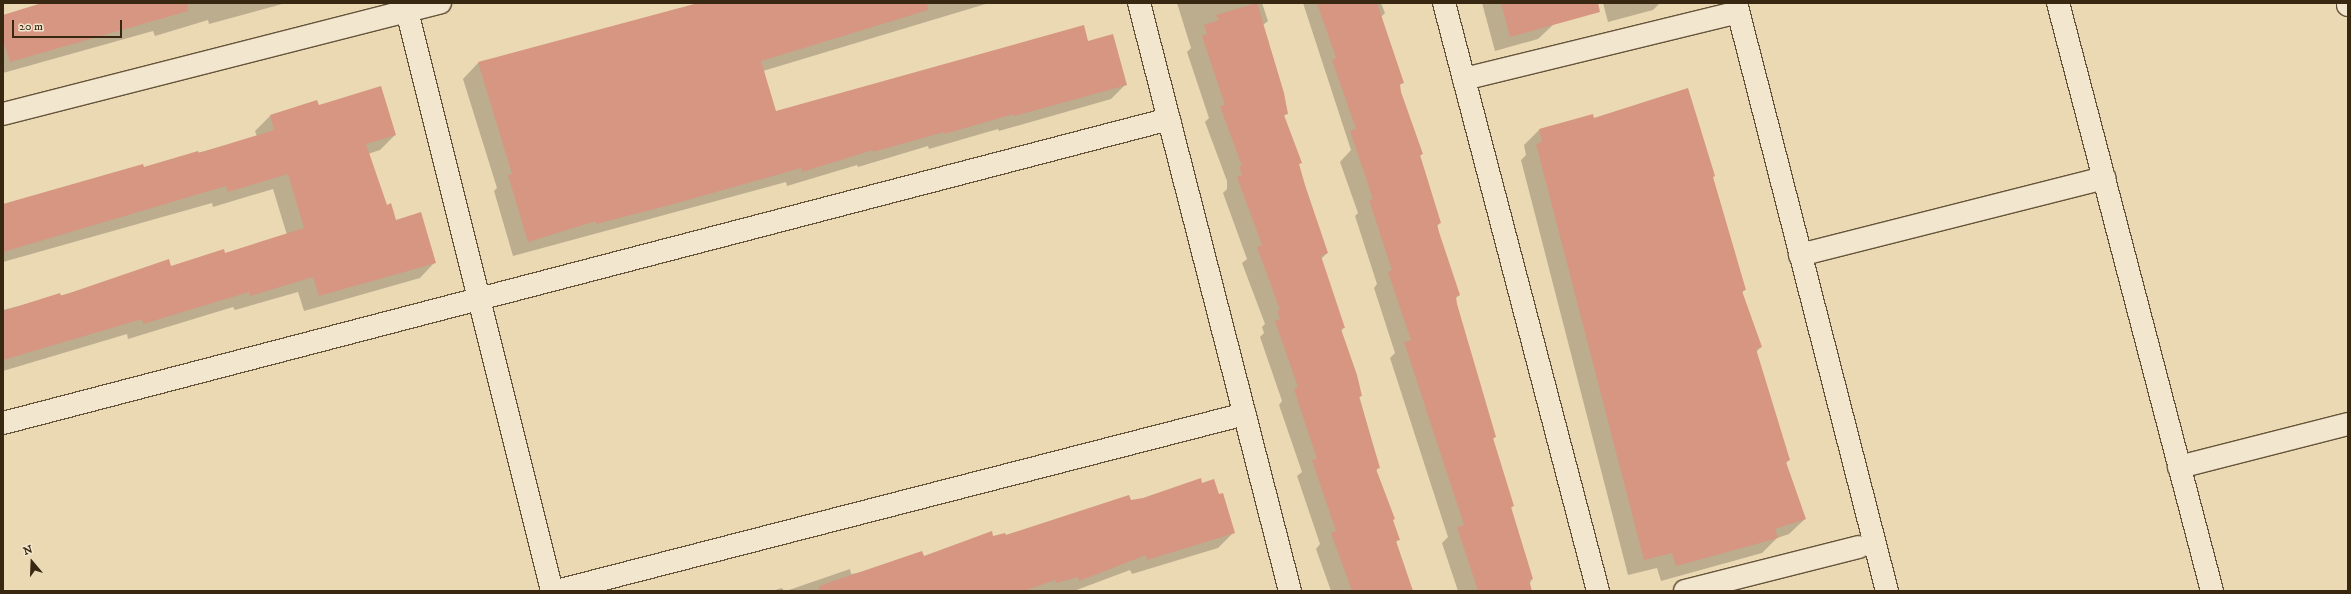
<!DOCTYPE html>
<style>
body{margin:0}
#map{position:relative;width:2351px;height:594px;overflow:hidden;background:#ebd9b3;font-family:"IM FELL DW Pica",serif}
div>[style]{position:absolute}
.shadow>*{inset:0;background:#0003}
.building>*{inset:0;background:#d69682}
.roads{filter:drop-shadow(1px 0 #65543a) drop-shadow(-1px 0 #65543a) drop-shadow(0 1px #65543a) drop-shadow(0 -1px #65543a)}
.minor>*{height:22px;margin:-11px;padding:0 11px;transform-origin:11px;border-radius:11px;background:#f2e6ce}
span{translate:-50% -50%;white-space:nowrap;text-align:center;line-height:1.15;-webkit-text-stroke:3.5px #f2e6ce;paint-order:stroke}
.frame{position:absolute;inset:0;border:4px solid #382711;pointer-events:none}
.north{position:absolute;left:12px;top:542px;width:40px;height:40px;-webkit-text-stroke:3px #f2e6ce;paint-order:stroke;rotate:341deg;font-size:11px;font-weight:700;line-height:16px;text-align:center;color:#382711}
.north::after{content:'';display:block;margin:auto;width:14px;height:18px;background:#382711;clip-path:polygon(50% 0,100% 100%,50% 72%,0 100%)}
.scale{position:absolute;left:12px;top:20px;width:110px;height:18px;box-sizing:border-box;border:2px solid #382711;border-top:0;padding-left:5px;font-size:12px;line-height:14px;white-space:nowrap;color:#382711;-webkit-text-stroke:3px #f2e6ce;paint-order:stroke}
</style>
<div id="map">
<div class="shadow">
<div style="clip-path:polygon(55px 3px,286px 3px,209px 24px,208px 20px,155px 36px,153px 31px,3px 73px,3px 16px)"></div>
<div style="clip-path:polygon(702px 3px,989px 3px,763px 71px,775px 112px,1087px 43px,1126px 84px,1111px 99px,999px 131px,998px 129px,929px 149px,928px 146px,858px 167px,857px 165px,787px 186px,786px 182px,513px 256px,494px 191px,497px 188px,463px 79px,478px 63px)"></div>
<div style="clip-path:polygon(1177px 3px,1262px 3px,1268px 21px,1263px 25px,1269px 43px,1266px 46px,1287px 113px,1283px 117px,1300px 163px,1298px 165px,1327px 253px,1321px 259px,1344px 327px,1341px 331px,1379px 467px,1376px 471px,1398px 540px,1396px 542px,1410px 591px,1331px 591px,1316px 549px,1320px 544px,1297px 476px,1302px 472px,1279px 405px,1282px 401px,1260px 337px,1264px 333px,1262px 327px,1265px 324px,1242px 263px,1247px 259px,1223px 193px,1227px 189px,1227px 181px,1205px 122px,1209px 118px,1187px 52px,1191px 48px)"></div>
<div style="clip-path:polygon(1303px 3px,1381px 3px,1385px 13px,1381px 17px,1403px 82px,1399px 86px,1400px 92px,1422px 154px,1419px 157px,1440px 223px,1436px 227px,1459px 295px,1455px 299px,1495px 437px,1492px 440px,1513px 506px,1510px 509px,1532px 579px,1526px 591px,1458px 591px,1442px 543px,1448px 537px,1390px 358px,1395px 353px,1374px 288px,1377px 284px,1355px 216px,1358px 213px,1340px 162px,1351px 150px)"></div>
<div style="clip-path:polygon(1482px 3px,1548px 3px,1554px 24px,1538px 39px,1495px 51px)"></div>
<div style="clip-path:polygon(1603px 3px,1660px 3px,1653px 10px,1608px 22px)"></div>
<div style="clip-path:polygon(318px 106px,395px 135px,380px 150px,368px 154px,386px 206px,396px 221px,435px 262px,420px 278px,304px 311px,298px 292px,235px 310px,233px 307px,128px 339px,127px 334px,3px 371px,3px 310px,224px 254px,287px 235px,273px 189px,213px 207px,212px 203px,3px 262px,3px 205px,257px 137px,255px 131px,270px 116px)"></div>
<div style="clip-path:polygon(1594px 120px,1714px 176px,1712px 178px,1745px 289px,1742px 293px,1761px 347px,1756px 352px,1789px 460px,1785px 464px,1805px 519px,1789px 534px,1777px 538px,1762px 553px,1661px 581px,1657px 568px,1628px 575px,1521px 160px,1526px 155px,1524px 145px,1539px 130px)"></div>
<div style="clip-path:polygon(1202px 484px,1233px 533px,1218px 548px,1132px 574px,1130px 570px,1074px 591px,786px 591px,850px 569px,851px 574px,864px 572px)"></div>
<div style="clip-path:polygon(782px 588px,784px 591px,772px 591px)"></div>
</div>
<div class="building">
<div style="clip-path:polygon(42px 3px,187px 3px,188px 11px,10px 62px,3px 41px,3px 15px)"></div>
<div style="clip-path:polygon(698px 3px,927px 3px,928px 10px,761px 61px,776px 111px,1084px 25px,1088px 41px,1113px 34px,1127px 85px,1014px 116px,1014px 114px,944px 134px,944px 132px,873px 152px,873px 150px,802px 172px,801px 168px,666px 206px,596px 224px,596px 221px,528px 242px,508px 175px,512px 174px,478px 62px)"></div>
<div style="clip-path:polygon(1257px 3px,1284px 93px,1288px 114px,1284px 115px,1302px 163px,1299px 164px,1305px 185px,1328px 253px,1321px 256px,1345px 328px,1341px 329px,1357px 375px,1362px 396px,1359px 397px,1380px 468px,1376px 469px,1395px 519px,1393px 520px,1400px 540px,1396px 541px,1413px 591px,1352px 591px,1331px 533px,1336px 531px,1312px 460px,1317px 459px,1294px 389px,1298px 387px,1275px 321px,1280px 319px,1277px 310px,1280px 310px,1257px 247px,1262px 245px,1237px 177px,1242px 175px,1239px 167px,1242px 166px,1220px 106px,1225px 105px,1202px 36px,1207px 34px,1204px 25px,1219px 20px,1216px 15px)"></div>
<div style="clip-path:polygon(1317px 3px,1377px 3px,1404px 83px,1400px 84px,1401px 92px,1423px 154px,1420px 155px,1441px 223px,1437px 224px,1439px 232px,1460px 295px,1456px 297px,1457px 304px,1496px 437px,1493px 438px,1514px 506px,1511px 507px,1533px 579px,1529px 580px,1532px 591px,1478px 591px,1457px 527px,1464px 525px,1404px 342px,1411px 340px,1388px 272px,1392px 270px,1369px 200px,1373px 199px,1350px 131px,1356px 129px,1332px 60px,1336px 58px)"></div>
<div style="clip-path:polygon(1501px 3px,1598px 3px,1600px 12px,1510px 37px)"></div>
<div style="clip-path:polygon(381px 86px,396px 135px,366px 144px,387px 205px,391px 203px,396px 220px,421px 212px,436px 263px,319px 296px,313px 277px,250px 296px,249px 292px,143px 324px,142px 319px,3px 360px,3px 311px,60px 293px,61px 296px,169px 259px,171px 266px,224px 249px,225px 253px,304px 228px,288px 174px,228px 192px,226px 186px,3px 252px,3px 204px,143px 164px,144px 167px,198px 151px,199px 153px,274px 130px,270px 115px,317px 100px,319px 105px)"></div>
<div style="clip-path:polygon(1688px 88px,1715px 176px,1713px 177px,1746px 290px,1742px 291px,1762px 347px,1756px 349px,1790px 460px,1786px 462px,1806px 519px,1775px 529px,1778px 538px,1676px 566px,1672px 553px,1644px 560px,1536px 144px,1542px 142px,1539px 129px,1593px 114px,1594px 118px)"></div>
<div style="clip-path:polygon(1201px 478px,1202px 483px,1214px 479px,1219px 494px,1223px 493px,1235px 533px,1147px 560px,1146px 555px,1079px 581px,1078px 577px,1056px 583px,1055px 580px,1024px 591px,820px 591px,819px 586px,922px 551px,924px 556px,992px 531px,993px 536px,1005px 533px,1006px 535px,1129px 495px,1131px 500px,1143px 498px)"></div>
</div>
<div class="roads">
<div class="minor">
<div style="left:1139px;top:3px;width:607px;rotate:75.6deg"></div>
<div style="left:1444px;top:3px;width:608px;rotate:75.32deg"></div>
<div style="left:1736px;top:3px;width:607px;rotate:75.6deg"></div>
<div style="left:2058px;top:3px;width:608px;rotate:75.32deg"></div>
<div style="left:2348px;top:3px;width:2px;rotate:90deg"></div>
<div style="left:407px;top:11px;width:598px;rotate:75.96deg"></div>
<div style="left:1464px;top:79px;width:282px;rotate:-13.7deg"></div>
<div style="left:3px;top:114px;width:451px;rotate:-14.3deg"></div>
<div style="left:1800px;top:255px;width:314px;rotate:-14.2deg"></div>
<div style="left:3px;top:423px;width:1205px;rotate:-14.61deg"></div>
<div style="left:2179px;top:467px;width:174px;rotate:-14.3deg"></div>
<div style="left:557px;top:591px;width:710px;rotate:-14.43deg"></div>
<div style="left:1685px;top:591px;width:179px;rotate:-14.2deg"></div>
</div>
</div>
<div class="frame"></div>
<div class="north">N</div>
<div class="scale">20 m</div>
</div>
